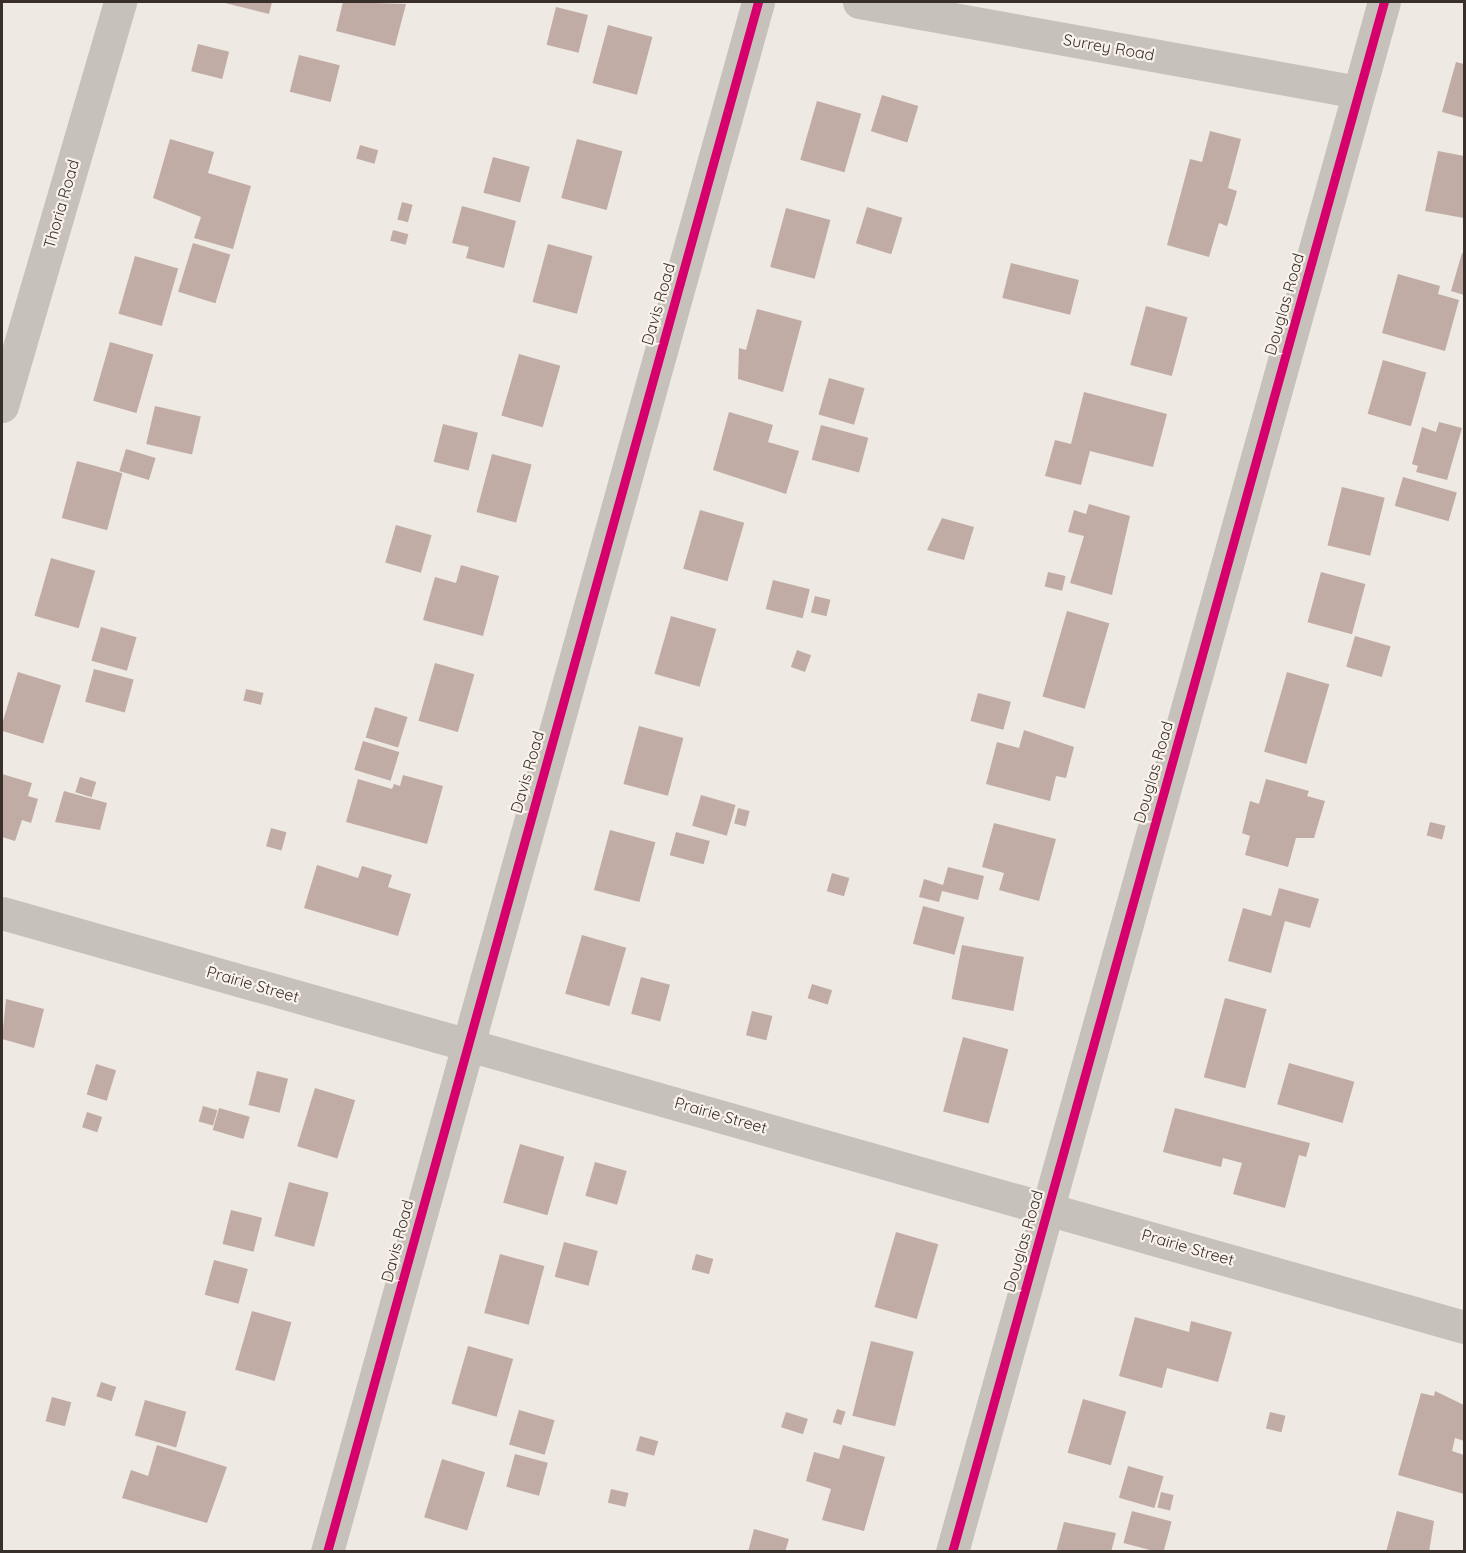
<!DOCTYPE html>
<style>
body{margin:0}
#map{position:relative;width:1466px;height:1553px;overflow:hidden;background:#eee9e3;font-family:Quicksand,sans-serif}
div>[style]{position:absolute}
.building>*{inset:0;background:#c1aca5;transform-origin:0 0}
.minor>*{height:33px;margin:-16.5px;padding:0 16.5px;transform-origin:16.5px;border-radius:16.5px;background:#c7c1bc}
.cycleway>*{height:9px;margin:-4.5px;padding:0 4.5px;transform-origin:4.5px;border-radius:4.5px;background:#d6006c}
span{translate:-50% -50%;white-space:nowrap;text-align:center;line-height:1.15;-webkit-text-stroke:4.5px #faf3eb;paint-order:stroke}
.street-label{font-size:16px;color:#382e2a}
.frame{position:absolute;inset:0;border:3px solid #382e2a;pointer-events:none}
</style>
<div id="map">
<div class="building">
<div style="clip-path:polygon(221px 2px,272px 2px,269px 14px)"></div>
<div style="clip-path:polygon(343px 2px,406px 4px,395px 46px,336px 31px)"></div>
<div style="left:556px;top:7px;width:33px;height:39px;rotate:14deg"></div>
<div style="left:608px;top:25px;width:46px;height:60px;rotate:15deg"></div>
<div style="left:198px;top:44px;width:32px;height:28px;rotate:14deg"></div>
<div style="left:299px;top:55px;width:42px;height:38px;rotate:14deg"></div>
<div style="clip-path:polygon(1456px 62px,1464px 64px,1464px 118px,1442px 112px)"></div>
<div style="left:882px;top:95px;width:38px;height:38px;rotate:17deg"></div>
<div style="left:817px;top:101px;width:46px;height:61px;rotate:16deg"></div>
<div style="clip-path:polygon(1210px 131px,1241px 139px,1228px 188px,1237px 191px,1227px 226px,1219px 223px,1209px 257px,1167px 245px,1190px 159px,1202px 162px)"></div>
<div style="clip-path:polygon(170px 139px,214px 152px,208px 173px,251px 186px,233px 249px,194px 238px,201px 217px,153px 198px)"></div>
<div style="left:577px;top:139px;width:47px;height:61px;rotate:15deg"></div>
<div style="left:360px;top:145px;width:19px;height:14px;rotate:16deg"></div>
<div style="clip-path:polygon(1438px 151px,1464px 156px,1464px 218px,1425px 211px)"></div>
<div style="left:493px;top:157px;width:38px;height:37px;rotate:15deg"></div>
<div style="left:402px;top:202px;width:11px;height:18px;rotate:15deg"></div>
<div style="clip-path:polygon(462px 206px,516px 221px,504px 268px,466px 258px,469px 247px,452px 243px)"></div>
<div style="left:867px;top:207px;width:37px;height:38px;rotate:17deg"></div>
<div style="left:786px;top:208px;width:46px;height:61px;rotate:15deg"></div>
<div style="left:393px;top:230px;width:16px;height:11px;rotate:15deg"></div>
<div style="left:193px;top:243px;width:39px;height:51px;rotate:17deg"></div>
<div style="left:548px;top:244px;width:46px;height:60px;rotate:15deg"></div>
<div style="clip-path:polygon(1462px 253px,1464px 254px,1464px 295px,1451px 291px)"></div>
<div style="left:135px;top:256px;width:45px;height:60px;rotate:16deg"></div>
<div style="left:1011px;top:263px;width:70px;height:36px;rotate:14deg"></div>
<div style="clip-path:polygon(1398px 274px,1440px 286px,1438px 294px,1459px 300px,1445px 351px,1382px 333px)"></div>
<div style="left:1146px;top:306px;width:43px;height:61px;rotate:15deg"></div>
<div style="clip-path:polygon(757px 309px,802px 321px,783px 392px,738px 379px,739px 348px,746px 350px)"></div>
<div style="left:110px;top:342px;width:45px;height:61px;rotate:16deg"></div>
<div style="left:519px;top:354px;width:43px;height:64px;rotate:16deg"></div>
<div style="left:1383px;top:360px;width:45px;height:56px;rotate:16deg"></div>
<div style="left:829px;top:378px;width:37px;height:38px;rotate:16deg"></div>
<div style="clip-path:polygon(1084px 392px,1167px 414px,1153px 467px,1090px 451px,1081px 485px,1045px 476px,1055px 440px,1071px 444px)"></div>
<div style="left:155px;top:406px;width:47px;height:39px;rotate:13deg"></div>
<div style="clip-path:polygon(729px 412px,773px 425px,768px 442px,799px 451px,786px 494px,713px 470px)"></div>
<div style="clip-path:polygon(1439px 422px,1462px 428px,1447px 480px,1416px 472px,1418px 466px,1412px 464px,1422px 427px,1436px 432px)"></div>
<div style="left:443px;top:424px;width:36px;height:39px;rotate:14deg"></div>
<div style="left:821px;top:425px;width:49px;height:36px;rotate:15deg"></div>
<div style="left:126px;top:449px;width:31px;height:23px;rotate:17deg"></div>
<div style="left:492px;top:454px;width:41px;height:60px;rotate:15deg"></div>
<div style="left:77px;top:461px;width:47px;height:59px;rotate:15deg"></div>
<div style="left:1403px;top:477px;width:56px;height:30px;rotate:16deg"></div>
<div style="left:1342px;top:487px;width:44px;height:60px;rotate:14deg"></div>
<div style="clip-path:polygon(1089px 504px,1130px 516px,1112px 595px,1070px 583px,1084px 536px,1068px 532px,1074px 510px,1086px 514px)"></div>
<div style="left:700px;top:510px;width:46px;height:61px;rotate:16deg"></div>
<div style="clip-path:polygon(942px 518px,974px 527px,964px 560px,927px 550px)"></div>
<div style="left:396px;top:525px;width:37px;height:39px;rotate:16deg"></div>
<div style="left:51px;top:558px;width:46px;height:60px;rotate:16deg"></div>
<div style="clip-path:polygon(461px 565px,499px 576px,483px 636px,423px 620px,435px 577px,456px 583px)"></div>
<div style="left:1048px;top:572px;width:18px;height:15px;rotate:13deg"></div>
<div style="left:1321px;top:572px;width:46px;height:52px;rotate:15deg"></div>
<div style="left:773px;top:580px;width:38px;height:30px;rotate:14deg"></div>
<div style="left:815px;top:596px;width:16px;height:17px;rotate:14deg"></div>
<div style="left:1067px;top:611px;width:44px;height:89px;rotate:16deg"></div>
<div style="left:671px;top:616px;width:47px;height:60px;rotate:16deg"></div>
<div style="left:101px;top:627px;width:37px;height:35px;rotate:16deg"></div>
<div style="left:1355px;top:636px;width:37px;height:32px;rotate:16deg"></div>
<div style="left:797px;top:650px;width:15px;height:18px;rotate:20deg"></div>
<div style="left:435px;top:663px;width:41px;height:60px;rotate:16deg"></div>
<div style="left:94px;top:669px;width:41px;height:34px;rotate:15deg"></div>
<div style="left:18px;top:672px;width:45px;height:61px;rotate:17deg"></div>
<div style="left:1287px;top:672px;width:44px;height:83px;rotate:16deg"></div>
<div style="left:246px;top:689px;width:18px;height:12px;rotate:13deg"></div>
<div style="left:978px;top:693px;width:34px;height:29px;rotate:15deg"></div>
<div style="left:375px;top:707px;width:34px;height:32px;rotate:17deg"></div>
<div style="left:639px;top:726px;width:46px;height:60px;rotate:15deg"></div>
<div style="clip-path:polygon(1024px 730px,1074px 747px,1066px 778px,1056px 776px,1050px 801px,986px 784px,997px 742px,1019px 748px)"></div>
<div style="left:363px;top:741px;width:38px;height:30px;rotate:17deg"></div>
<div style="clip-path:polygon(2px 774px,32px 783px,28px 796px,38px 799px,31px 823px,22px 820px,15px 841px,2px 837px)"></div>
<div style="clip-path:polygon(403px 775px,443px 786px,427px 844px,346px 822px,358px 779px,392px 789px,394px 784px,400px 786px)"></div>
<div style="left:80px;top:777px;width:17px;height:16px;rotate:17deg"></div>
<div style="clip-path:polygon(1266px 779px,1309px 791px,1307px 796px,1325px 801px,1314px 838px,1296px 838px,1288px 867px,1245px 855px,1250px 836px,1242px 833px,1250px 801px,1259px 804px)"></div>
<div style="clip-path:polygon(64px 791px,107px 803px,100px 830px,55px 822px)"></div>
<div style="left:701px;top:795px;width:36px;height:32px;rotate:16deg"></div>
<div style="left:738px;top:808px;width:12px;height:16px;rotate:14deg"></div>
<div style="left:1430px;top:822px;width:16px;height:14px;rotate:14deg"></div>
<div style="clip-path:polygon(994px 823px,1056px 839px,1039px 901px,999px 890px,1004px 873px,982px 867px)"></div>
<div style="left:271px;top:828px;width:16px;height:19px;rotate:15deg"></div>
<div style="left:610px;top:830px;width:47px;height:62px;rotate:15deg"></div>
<div style="left:676px;top:832px;width:35px;height:24px;rotate:15deg"></div>
<div style="clip-path:polygon(317px 865px,358px 878px,362px 866px,392px 875px,388px 887px,411px 894px,398px 936px,304px 908px)"></div>
<div style="clip-path:polygon(948px 867px,984px 876px,978px 900px,942px 891px,939px 902px,919px 897px,924px 879px,943px 885px)"></div>
<div style="left:832px;top:873px;width:18px;height:19px;rotate:16deg"></div>
<div style="clip-path:polygon(1279px 888px,1319px 899px,1310px 928px,1285px 921px,1271px 973px,1228px 961px,1243px 908px,1271px 916px)"></div>
<div style="left:923px;top:906px;width:43px;height:39px;rotate:15deg"></div>
<div style="left:582px;top:935px;width:46px;height:61px;rotate:16deg"></div>
<div style="left:962px;top:945px;width:63px;height:55px;rotate:11deg"></div>
<div style="left:641px;top:977px;width:30px;height:38px;rotate:15deg"></div>
<div style="left:812px;top:984px;width:21px;height:15px;rotate:17deg"></div>
<div style="left:1225px;top:998px;width:43px;height:82px;rotate:15deg"></div>
<div style="clip-path:polygon(6px 999px,44px 1009px,34px 1048px,2px 1039px)"></div>
<div style="left:752px;top:1011px;width:21px;height:25px;rotate:14deg"></div>
<div style="left:963px;top:1037px;width:47px;height:77px;rotate:15deg"></div>
<div style="left:1289px;top:1063px;width:68px;height:43px;rotate:16deg"></div>
<div style="left:96px;top:1064px;width:21px;height:32px;rotate:17deg"></div>
<div style="left:257px;top:1071px;width:32px;height:35px;rotate:14deg"></div>
<div style="left:315px;top:1088px;width:42px;height:61px;rotate:17deg"></div>
<div style="left:203px;top:1106px;width:15px;height:16px;rotate:16deg"></div>
<div style="left:219px;top:1108px;width:32px;height:23px;rotate:16deg"></div>
<div style="clip-path:polygon(1175px 1108px,1310px 1143px,1306px 1157px,1299px 1155px,1285px 1208px,1233px 1194px,1242px 1163px,1223px 1158px,1221px 1167px,1163px 1152px)"></div>
<div style="left:87px;top:1112px;width:16px;height:16px;rotate:18deg"></div>
<div style="left:520px;top:1144px;width:46px;height:61px;rotate:16deg"></div>
<div style="left:595px;top:1162px;width:33px;height:35px;rotate:16deg"></div>
<div style="left:289px;top:1182px;width:41px;height:56px;rotate:15deg"></div>
<div style="left:231px;top:1210px;width:32px;height:35px;rotate:14deg"></div>
<div style="left:896px;top:1232px;width:44px;height:78px;rotate:16deg"></div>
<div style="left:564px;top:1242px;width:35px;height:36px;rotate:15deg"></div>
<div style="left:500px;top:1254px;width:46px;height:61px;rotate:15deg"></div>
<div style="left:696px;top:1254px;width:18px;height:16px;rotate:16deg"></div>
<div style="left:214px;top:1260px;width:35px;height:36px;rotate:15deg"></div>
<div style="left:252px;top:1311px;width:41px;height:61px;rotate:16deg"></div>
<div style="clip-path:polygon(1135px 1317px,1189px 1332px,1191px 1321px,1232px 1332px,1218px 1382px,1167px 1368px,1162px 1388px,1119px 1376px)"></div>
<div style="left:871px;top:1341px;width:44px;height:77px;rotate:14deg"></div>
<div style="left:468px;top:1346px;width:47px;height:60px;rotate:16deg"></div>
<div style="left:101px;top:1382px;width:16px;height:15px;rotate:18deg"></div>
<div style="clip-path:polygon(1435px 1391px,1464px 1405px,1464px 1441px,1455px 1438px,1452px 1451px,1464px 1455px,1464px 1494px,1398px 1475px,1421px 1393px,1434px 1396px)"></div>
<div style="left:52px;top:1397px;width:20px;height:25px;rotate:15deg"></div>
<div style="left:1083px;top:1399px;width:45px;height:56px;rotate:16deg"></div>
<div style="left:145px;top:1400px;width:43px;height:37px;rotate:16deg"></div>
<div style="left:837px;top:1409px;width:9px;height:14px;rotate:18deg"></div>
<div style="left:519px;top:1410px;width:37px;height:36px;rotate:16deg"></div>
<div style="left:786px;top:1412px;width:23px;height:16px;rotate:18deg"></div>
<div style="left:1270px;top:1412px;width:16px;height:17px;rotate:14deg"></div>
<div style="left:640px;top:1436px;width:19px;height:15px;rotate:16deg"></div>
<div style="clip-path:polygon(157px 1445px,227px 1467px,207px 1523px,122px 1498px,131px 1470px,148px 1476px)"></div>
<div style="clip-path:polygon(843px 1445px,885px 1457px,864px 1531px,822px 1520px,831px 1489px,806px 1481px,814px 1452px,839px 1459px)"></div>
<div style="left:515px;top:1454px;width:34px;height:34px;rotate:15deg"></div>
<div style="left:442px;top:1459px;width:45px;height:61px;rotate:17deg"></div>
<div style="left:1128px;top:1466px;width:37px;height:33px;rotate:16deg"></div>
<div style="left:611px;top:1489px;width:18px;height:14px;rotate:13deg"></div>
<div style="left:1161px;top:1492px;width:13px;height:16px;rotate:13deg"></div>
<div style="left:1132px;top:1511px;width:41px;height:33px;rotate:15deg"></div>
<div style="clip-path:polygon(1397px 1511px,1434px 1521px,1429px 1552px,1386px 1552px)"></div>
<div style="clip-path:polygon(1064px 1522px,1116px 1533px,1111px 1552px,1056px 1552px)"></div>
<div style="clip-path:polygon(754px 1529px,789px 1539px,785px 1552px,748px 1552px)"></div>
</div>
<div class="minor">
<div style="left:859px;top:2px;width:507px;rotate:10.22deg"></div>
<div style="left:2px;top:406px;width:421px;rotate:-73.7deg"></div>
<div style="left:2px;top:913px;width:1519px;rotate:15.81deg"></div>
<div style="left:327px;top:1552px;width:1609px;rotate:-74.46deg"></div>
<div style="left:952px;top:1552px;width:1609px;rotate:-74.43deg"></div>
</div>
<div class="cycleway">
<div style="left:327px;top:1552px;width:1609px;rotate:-74.46deg"></div>
<div style="left:952px;top:1552px;width:1609px;rotate:-74.43deg"></div>
</div>
<div class="street-label">
<span style="left:1109px;top:47px;rotate:10deg">Surrey Road</span>
<span style="left:61px;top:204px;rotate:-74deg">Thoria Road</span>
<span style="left:658px;top:304px;rotate:-74deg">Davis Road</span>
<span style="left:1284px;top:304px;rotate:-74deg">Douglas Road</span>
<span style="left:527px;top:772px;rotate:-74deg">Davis Road</span>
<span style="left:1153px;top:772px;rotate:-74deg">Douglas Road</span>
<span style="left:253px;top:984px;rotate:16deg">Prairie Street</span>
<span style="left:721px;top:1115px;rotate:16deg">Prairie Street</span>
<span style="left:397px;top:1241px;rotate:-75deg">Davis Road</span>
<span style="left:1023px;top:1241px;rotate:-74deg">Douglas Road</span>
<span style="left:1188px;top:1247px;rotate:16deg">Prairie Street</span>
</div>
<div class="frame"></div>
</div>
